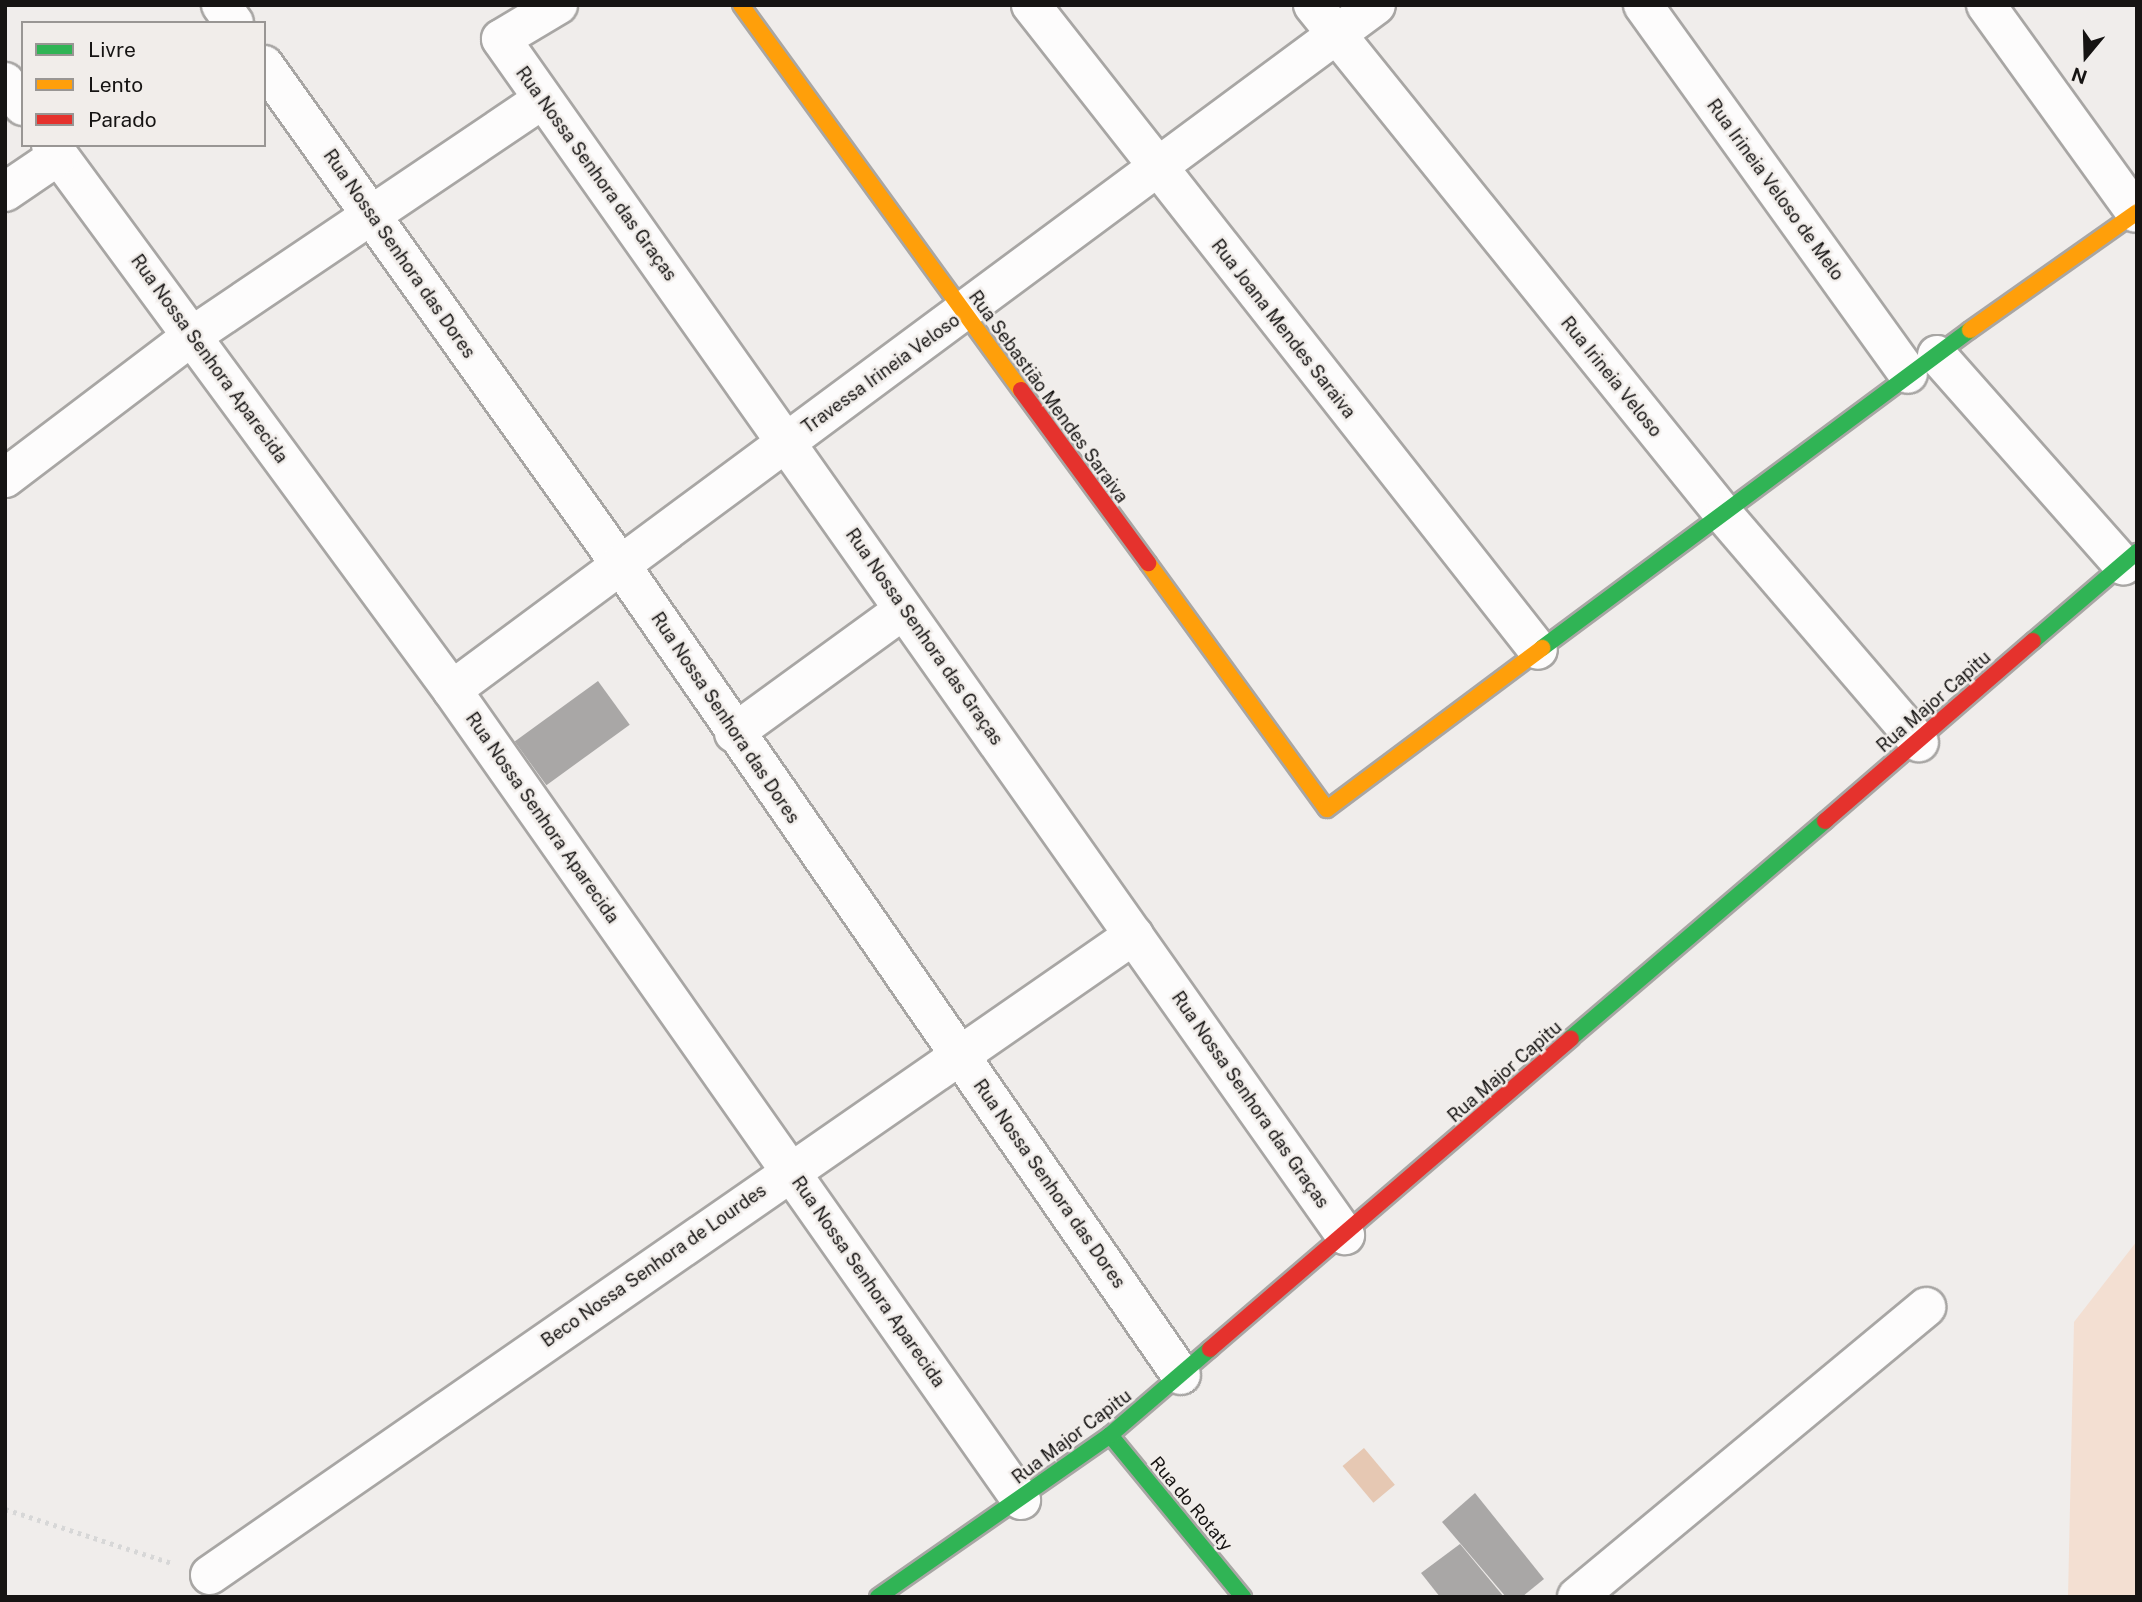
<!DOCTYPE html>
<meta charset="utf-8">
<style>
body{margin:0}
#map{position:relative;width:2142px;height:1602px;overflow:hidden;background:#f0edeb;font-family:"Public Sans",sans-serif}
div>[style]{position:absolute}
.green>*{inset:0;background:#f3dfd2}
.water>*{inset:0;background:#e6c8b3;transform-origin:0 0}
.building>*{inset:0;background:#a9a7a6;transform-origin:0 0}
.path>*{height:4.5px;margin-top:-2.25px;transform-origin:0;background:repeating-linear-gradient(90deg,#d7d7d7 0 3.5px,transparent 0 8.5px)}
.roads{filter:drop-shadow(2px 0 #a8a6a4) drop-shadow(-2px 0 #a8a6a4) drop-shadow(0 2px #a8a6a4) drop-shadow(0 -2px #a8a6a4)}
.street>*{height:38px;margin:-19px;padding:0 19px;transform-origin:19px;border-radius:19px;background:#fdfcfc}
.fast>*{height:16px;margin:-8px;padding:0 8px;transform-origin:8px;border-radius:8px;background:#30b455}
.slow>*{height:16px;margin:-8px;padding:0 8px;transform-origin:8px;border-radius:8px;background:#ff9f0a}
.jam>*{height:16px;margin:-8px;padding:0 8px;transform-origin:8px;border-radius:8px;background:#e5322d}
span{translate:-50% -50%;white-space:nowrap;text-align:center;line-height:1.15;-webkit-text-stroke:5px #f1edea;paint-order:stroke}
.street-label{font-size:18px;color:#161413}
.frame{position:absolute;inset:0;border:7px solid #161413;pointer-events:none}
.legend{position:absolute;left:21px;top:21px;width:245px;height:126px;box-sizing:border-box;background:#f1edea;border:2px solid #999694;margin:0;padding:9px 12px;list-style:none;font-size:21px;color:#161413}
.legend li{display:flex;align-items:center;gap:14px;height:35px}
.legend b{width:35px;border:2px solid #999694}
.north{position:absolute;left:2051px;top:21px;width:70px;height:70px;-webkit-text-stroke:5px #f1edea;paint-order:stroke;rotate:199deg;font-size:19px;font-weight:700;line-height:28px;text-align:center;color:#161413}
.north::after{content:'';display:block;margin:auto;width:24px;height:32px;background:#161413;clip-path:polygon(50% 0,100% 100%,50% 72%,0 100%)}
</style>
<div id="map">
<div class="green">
<div style="clip-path:polygon(2137px 1241px,2137px 1597px,2068px 1597px,2074px 1322px)"></div>
</div>
<div class="water">
<div style="left:1364px;top:1448px;width:48px;height:28px;rotate:50deg"></div>
</div>
<div class="building">
<div style="left:598px;top:681px;width:54px;height:103px;rotate:54deg"></div>
<div style="clip-path:polygon(1475px 1493px,1544px 1579px,1522px 1597px,1506px 1597px,1442px 1522px)"></div>
<div style="clip-path:polygon(1460px 1544px,1504px 1597px,1440px 1597px,1421px 1573px)"></div>
</div>
<div class="path">
<div style="left:5px;top:1509px;width:178px;rotate:18deg"></div>
</div>
<div class="roads">
<div class="street">
<div style="left:221px;top:5px;width:22px;rotate:54deg"></div>
<div style="left:558px;top:5px;width:66px;rotate:149.2deg"></div>
<div style="left:501px;top:39px;width:1464px;rotate:54.79deg"></div>
<div style="left:1031px;top:5px;width:820px;rotate:51.83deg"></div>
<div style="left:1313px;top:5px;width:656px;rotate:51.12deg"></div>
<div style="left:1725px;top:516px;width:298px;rotate:49.4deg"></div>
<div style="left:1643px;top:5px;width:454px;rotate:54.3deg"></div>
<div style="left:1986px;top:5px;width:256px;rotate:54.2deg"></div>
<div style="left:264px;top:65px;width:613px;rotate:54.49deg"></div>
<div style="left:620px;top:564px;width:986px;rotate:55.33deg"></div>
<div style="left:5px;top:82px;width:30px;rotate:53deg"></div>
<div style="left:51px;top:145px;width:677px;rotate:53.66deg"></div>
<div style="left:452px;top:690px;width:990px;rotate:54.91deg"></div>
<div style="left:5px;top:192px;width:64px;rotate:-34.2deg"></div>
<div style="left:1937px;top:355px;width:281px;rotate:48.5deg"></div>
<div style="left:5px;top:478px;width:235px;rotate:-37.2deg"></div>
<div style="left:192px;top:336px;width:421px;rotate:-34deg"></div>
<div style="left:452px;top:690px;width:1150px;rotate:-36.55deg"></div>
<div style="left:734px;top:733px;width:209px;rotate:-36deg"></div>
<div style="left:210px;top:1575px;width:1124px;rotate:-34.71deg"></div>
<div style="left:1577px;top:1597px;width:454px;rotate:-39.7deg"></div>
</div>
<div class="fast">
<div style="left:2033px;top:641px;width:137px;rotate:-40.6deg"></div>
<div style="left:1542px;top:648px;width:533px;rotate:-36.61deg"></div>
<div style="left:1571px;top:1038px;width:334px;rotate:-40.5deg"></div>
<div style="left:1110px;top:1435px;width:210px;rotate:50.6deg"></div>
<div style="left:878px;top:1597px;width:283px;rotate:-34.9deg"></div>
<div style="left:1110px;top:1435px;width:132px;rotate:-40.7deg"></div>
</div>
<div class="slow">
<div style="left:741px;top:5px;width:476px;rotate:54deg"></div>
<div style="left:1970px;top:330px;width:204px;rotate:-35.2deg"></div>
<div style="left:1148px;top:563px;width:304px;rotate:54deg"></div>
<div style="left:1327px;top:809px;width:269px;rotate:-36.8deg"></div>
</div>
<div class="jam">
<div style="left:1021px;top:390px;width:215px;rotate:53.7deg"></div>
<div style="left:1825px;top:821px;width:275px;rotate:-40.9deg"></div>
<div style="left:1210px;top:1349px;width:476px;rotate:-40.7deg"></div>
</div>
</div>
<div class="street-label">
<span style="left:596px;top:174px;rotate:54deg">Rua Nossa Senhora das Graças</span>
<span style="left:1775px;top:190px;rotate:54deg">Rua Irineia Veloso de Melo</span>
<span style="left:399px;top:254px;rotate:55deg">Rua Nossa Senhora das Dores</span>
<span style="left:1283px;top:329px;rotate:52deg">Rua Joana Mendes Saraiva</span>
<span style="left:209px;top:359px;rotate:54deg">Rua Nossa Senhora Aparecida</span>
<span style="left:881px;top:374px;rotate:-36deg">Travessa Irineia Veloso</span>
<span style="left:1611px;top:377px;rotate:51deg">Rua Irineia Veloso</span>
<span style="left:1048px;top:397px;rotate:54deg">Rua Sebastião Mendes Saraiva</span>
<span style="left:924px;top:637px;rotate:55deg">Rua Nossa Senhora das Graças</span>
<span style="left:1934px;top:702px;rotate:-41deg">Rua Major Capitu</span>
<span style="left:725px;top:718px;rotate:56deg">Rua Nossa Senhora das Dores</span>
<span style="left:542px;top:818px;rotate:55deg">Rua Nossa Senhora Aparecida</span>
<span style="left:1505px;top:1072px;rotate:-41deg">Rua Major Capitu</span>
<span style="left:1250px;top:1100px;rotate:55deg">Rua Nossa Senhora das Graças</span>
<span style="left:1049px;top:1184px;rotate:55deg">Rua Nossa Senhora das Dores</span>
<span style="left:654px;top:1266px;rotate:-35deg">Beco Nossa Senhora de Lourdes</span>
<span style="left:868px;top:1282px;rotate:55deg">Rua Nossa Senhora Aparecida</span>
<span style="left:1072px;top:1437px;rotate:-37deg">Rua Major Capitu</span>
<span style="left:1191px;top:1504px;rotate:50deg">Rua do Rotaty</span>
</div>
<div class="frame"></div>
<ul class="legend">
<li><b style="height:9px;background:#30b455"></b>Livre</li>
<li><b style="height:9px;background:#ff9f0a"></b>Lento</li>
<li><b style="height:9px;background:#e5322d"></b>Parado</li>
</ul>
<div class="north">N</div>
</div>
